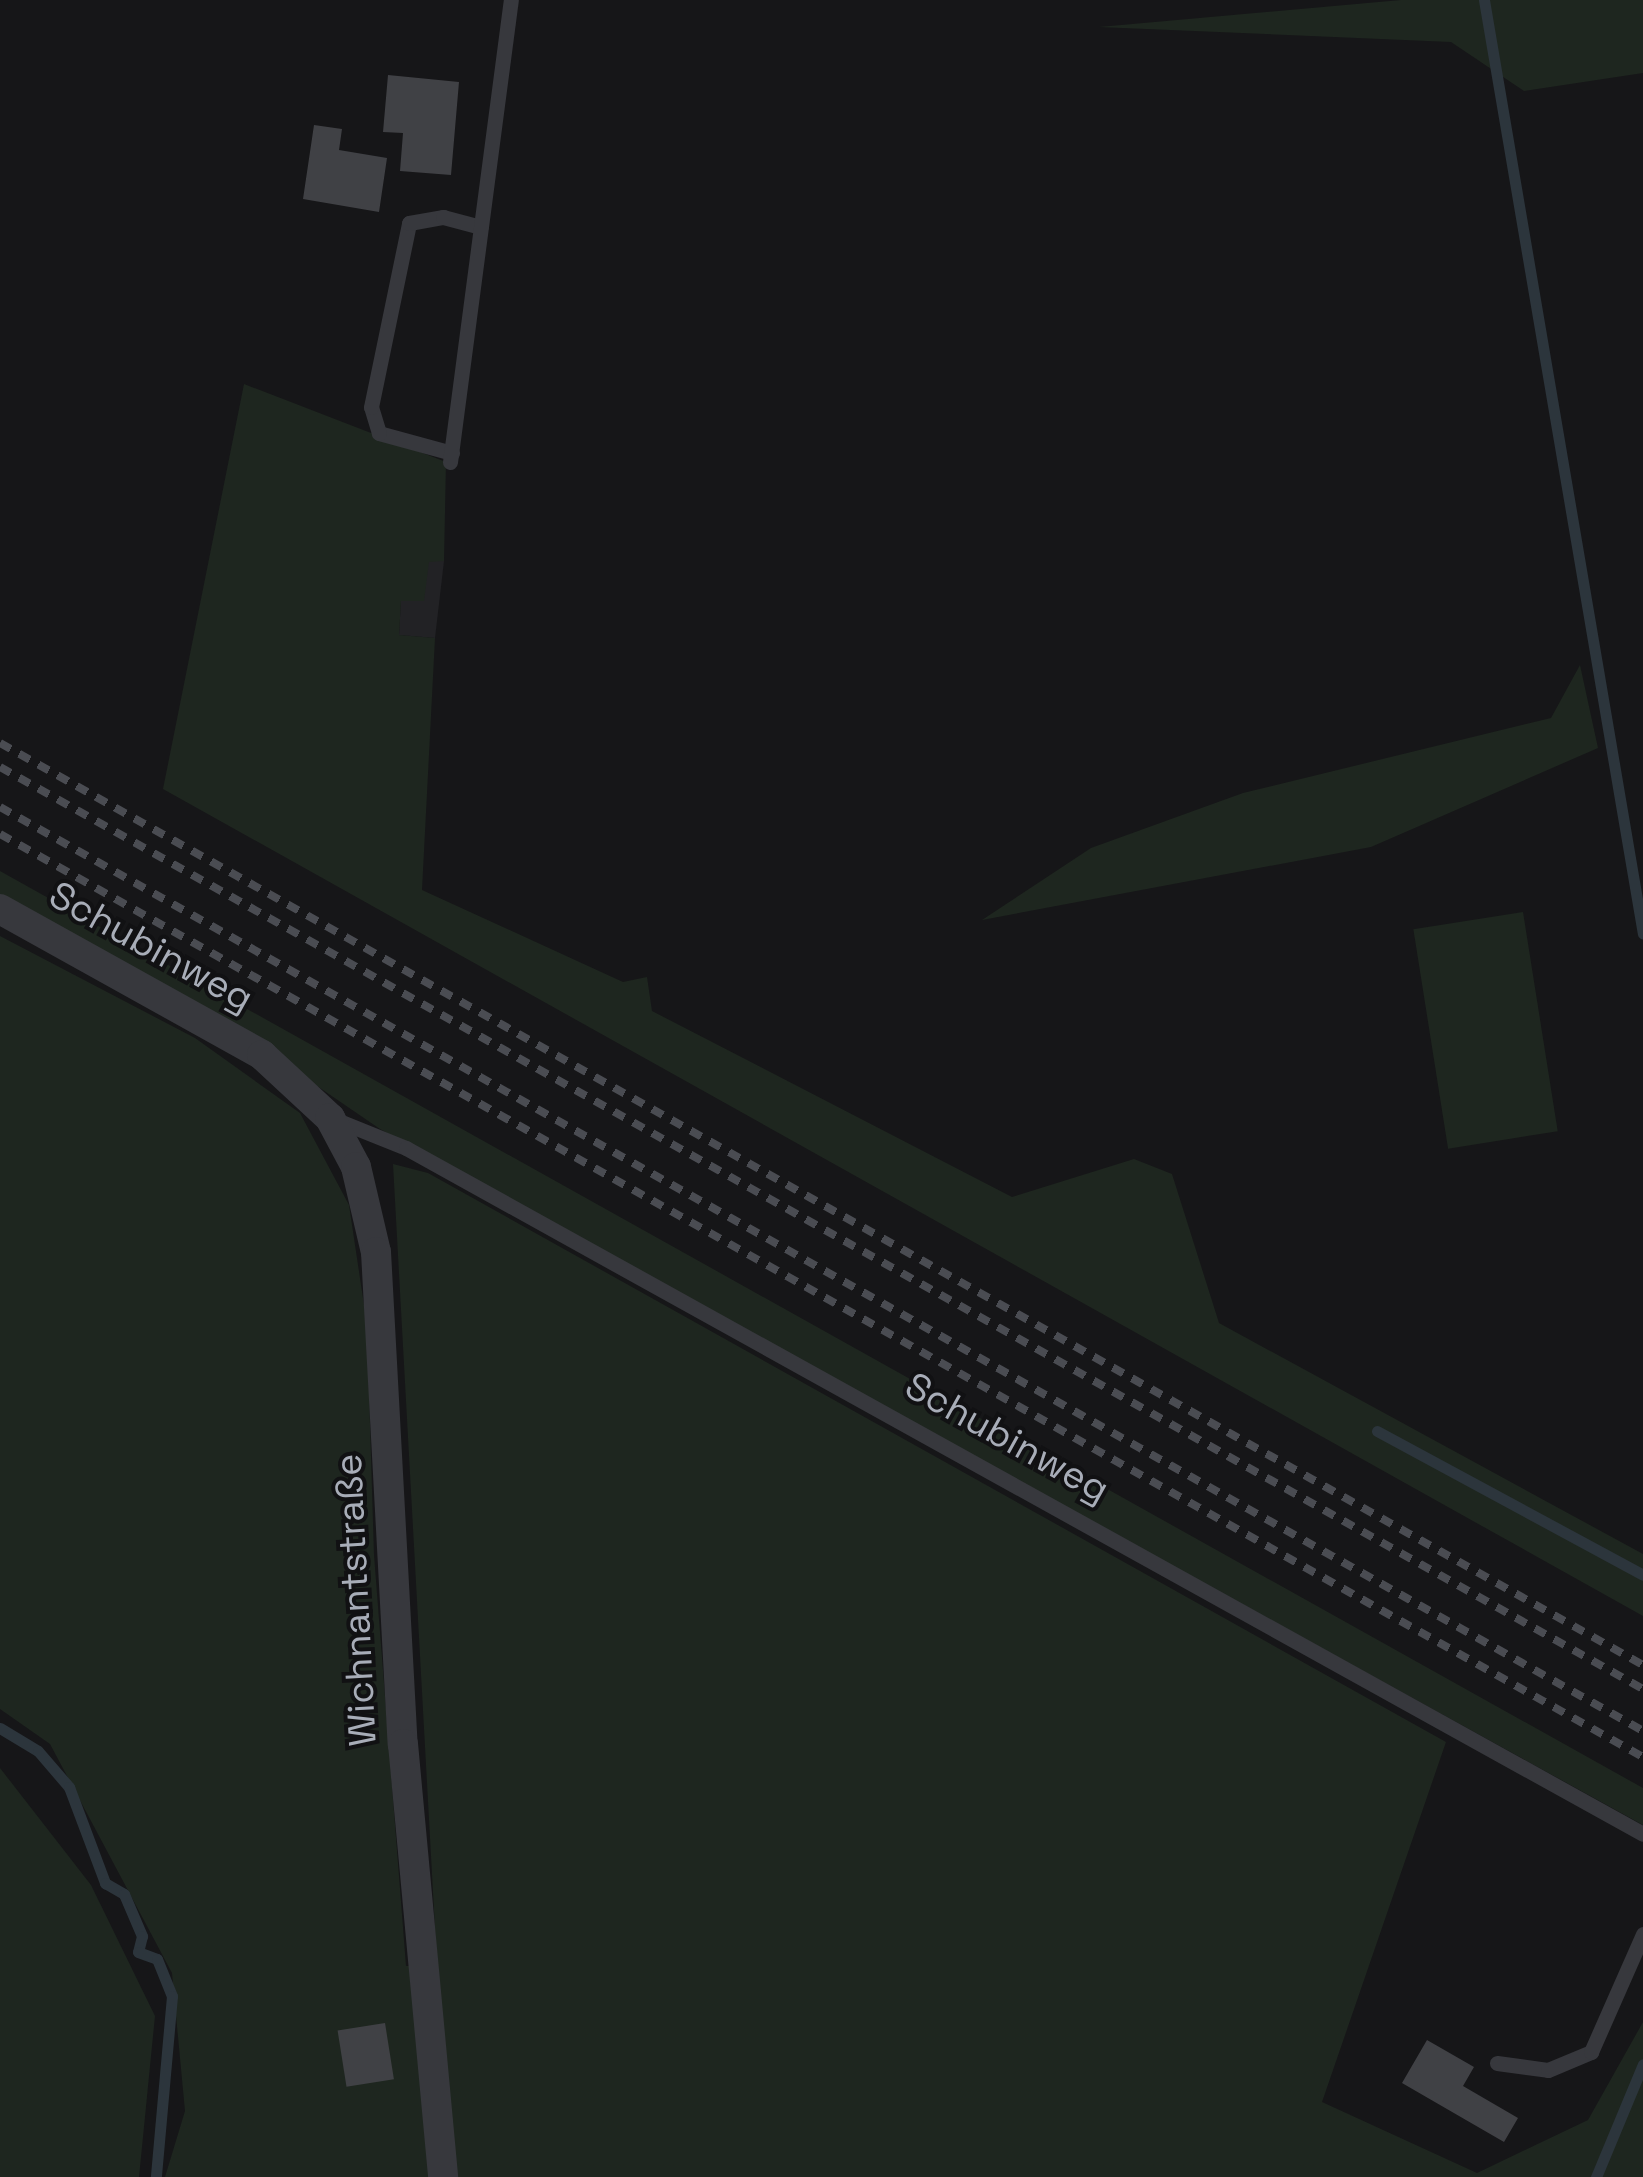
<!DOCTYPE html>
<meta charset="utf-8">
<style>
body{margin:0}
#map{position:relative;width:1643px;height:2177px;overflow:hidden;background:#161618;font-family:"Space Grotesk",sans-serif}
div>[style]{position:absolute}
.built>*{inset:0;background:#222225}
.green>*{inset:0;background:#1e261f;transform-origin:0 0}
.stream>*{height:11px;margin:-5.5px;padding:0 5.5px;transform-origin:5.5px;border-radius:5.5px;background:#2c353c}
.building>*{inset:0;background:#404145;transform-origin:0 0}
.service>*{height:15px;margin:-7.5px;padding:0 7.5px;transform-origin:7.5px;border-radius:7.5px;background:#37383d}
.minor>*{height:30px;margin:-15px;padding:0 15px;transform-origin:15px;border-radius:15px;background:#37383d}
.rail>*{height:8px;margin-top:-4px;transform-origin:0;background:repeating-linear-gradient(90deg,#4a4c52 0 12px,transparent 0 22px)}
span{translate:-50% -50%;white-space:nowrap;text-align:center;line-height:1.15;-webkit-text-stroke:8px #111113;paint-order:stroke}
.street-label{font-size:38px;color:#a8adb8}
</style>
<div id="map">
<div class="built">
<div style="clip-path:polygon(429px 561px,444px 561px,435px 638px,399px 635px,401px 600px)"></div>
</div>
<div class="green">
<div style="clip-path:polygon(1401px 0,1643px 0,1643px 73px,1524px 91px,1451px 42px,1099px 27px)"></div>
<div style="clip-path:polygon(244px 384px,446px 462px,444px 561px,429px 562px,424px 601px,401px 601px,399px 635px,435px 638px,422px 890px,623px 982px,647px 977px,652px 1011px,1012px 1197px,1134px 1159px,1172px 1174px,1219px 1323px,1643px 1554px,1643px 1616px,163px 789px)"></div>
<div style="clip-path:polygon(1580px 665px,1598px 748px,1371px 847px,982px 920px,1091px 848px,1243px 793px,1551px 718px)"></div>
<div style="clip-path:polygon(0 871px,1643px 1788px,1643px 1825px,380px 1129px,266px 1051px,0 902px)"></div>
<div style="left:1523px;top:912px;width:222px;height:111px;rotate:81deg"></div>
<div style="clip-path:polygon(0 936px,195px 1038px,300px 1113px,349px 1205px,367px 1325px,374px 1555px,406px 1966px,437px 1965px,393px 1164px,428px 1173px,1446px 1742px,1322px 2102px,1477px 2173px,1588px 2120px,1643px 2022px,1643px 2177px,165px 2177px,185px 2111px,172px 1973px,50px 1744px,0 1709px)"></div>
<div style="clip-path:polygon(0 1768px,91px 1885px,155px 2016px,139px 2177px,0 2177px)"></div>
</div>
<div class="stream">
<div style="left:1484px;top:0;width:947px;rotate:80.34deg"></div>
<div style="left:1377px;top:1431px;width:302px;rotate:28.4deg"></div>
<div style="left:0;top:1728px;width:44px;rotate:31.2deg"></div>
<div style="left:38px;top:1751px;width:48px;rotate:49.3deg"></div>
<div style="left:69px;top:1787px;width:103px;rotate:69.4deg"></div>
<div style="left:105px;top:1883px;width:22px;rotate:30deg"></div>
<div style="left:124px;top:1894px;width:46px;rotate:66.8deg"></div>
<div style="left:142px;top:1936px;width:16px;rotate:104deg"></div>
<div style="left:138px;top:1952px;width:20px;rotate:20deg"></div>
<div style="left:157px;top:1959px;width:40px;rotate:68deg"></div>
<div style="left:172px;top:1996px;width:182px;rotate:95.1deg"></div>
<div style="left:1596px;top:2177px;width:122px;rotate:-67.4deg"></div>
</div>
<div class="building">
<div style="clip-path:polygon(388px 75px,459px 82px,451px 175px,400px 171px,403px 133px,383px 132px)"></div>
<div style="clip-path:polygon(314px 125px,342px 129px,339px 150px,387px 158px,379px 212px,303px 199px)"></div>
<div style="left:385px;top:2023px;width:57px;height:48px;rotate:81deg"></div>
<div style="clip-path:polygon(1427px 2040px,1474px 2067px,1463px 2086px,1518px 2118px,1504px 2142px,1402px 2083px)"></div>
</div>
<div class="service">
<div style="left:452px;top:453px;width:76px;rotate:-164.7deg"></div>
<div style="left:379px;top:433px;width:27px;rotate:-107deg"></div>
<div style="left:371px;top:407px;width:188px;rotate:-78.3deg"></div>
<div style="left:409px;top:223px;width:35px;rotate:-10deg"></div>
<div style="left:443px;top:217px;width:39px;rotate:15deg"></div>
<div style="left:450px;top:462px;width:466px;rotate:-82.5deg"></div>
<div style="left:334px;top:1119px;width:78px;rotate:21.9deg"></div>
<div style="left:406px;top:1148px;width:1414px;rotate:29.01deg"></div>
<div style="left:1497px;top:2063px;width:51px;rotate:7.8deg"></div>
<div style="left:1548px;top:2070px;width:47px;rotate:-22.7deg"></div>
<div style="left:1591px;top:2052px;width:129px;rotate:-66.2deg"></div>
</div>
<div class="minor">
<div style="left:0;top:909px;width:300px;rotate:29.1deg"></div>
<div style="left:262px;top:1055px;width:93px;rotate:42.8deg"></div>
<div style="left:330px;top:1118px;width:55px;rotate:62deg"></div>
<div style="left:356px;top:1167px;width:87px;rotate:76.8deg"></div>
<div style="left:376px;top:1252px;width:493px;rotate:86.9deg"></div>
<div style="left:403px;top:1744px;width:435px;rotate:84.7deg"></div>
</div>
<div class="rail">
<div style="left:0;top:743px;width:1884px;rotate:29.3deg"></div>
<div style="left:0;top:767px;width:1884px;rotate:29.3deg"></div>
<div style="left:0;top:807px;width:1885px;rotate:29.35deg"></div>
<div style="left:0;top:834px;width:1885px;rotate:29.33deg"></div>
</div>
<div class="street-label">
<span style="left:151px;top:947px;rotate:29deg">Schubinweg</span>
<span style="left:1007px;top:1438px;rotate:29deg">Schubinweg</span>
<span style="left:356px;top:1600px;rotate:-93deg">Wichnantstraße</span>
</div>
</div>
